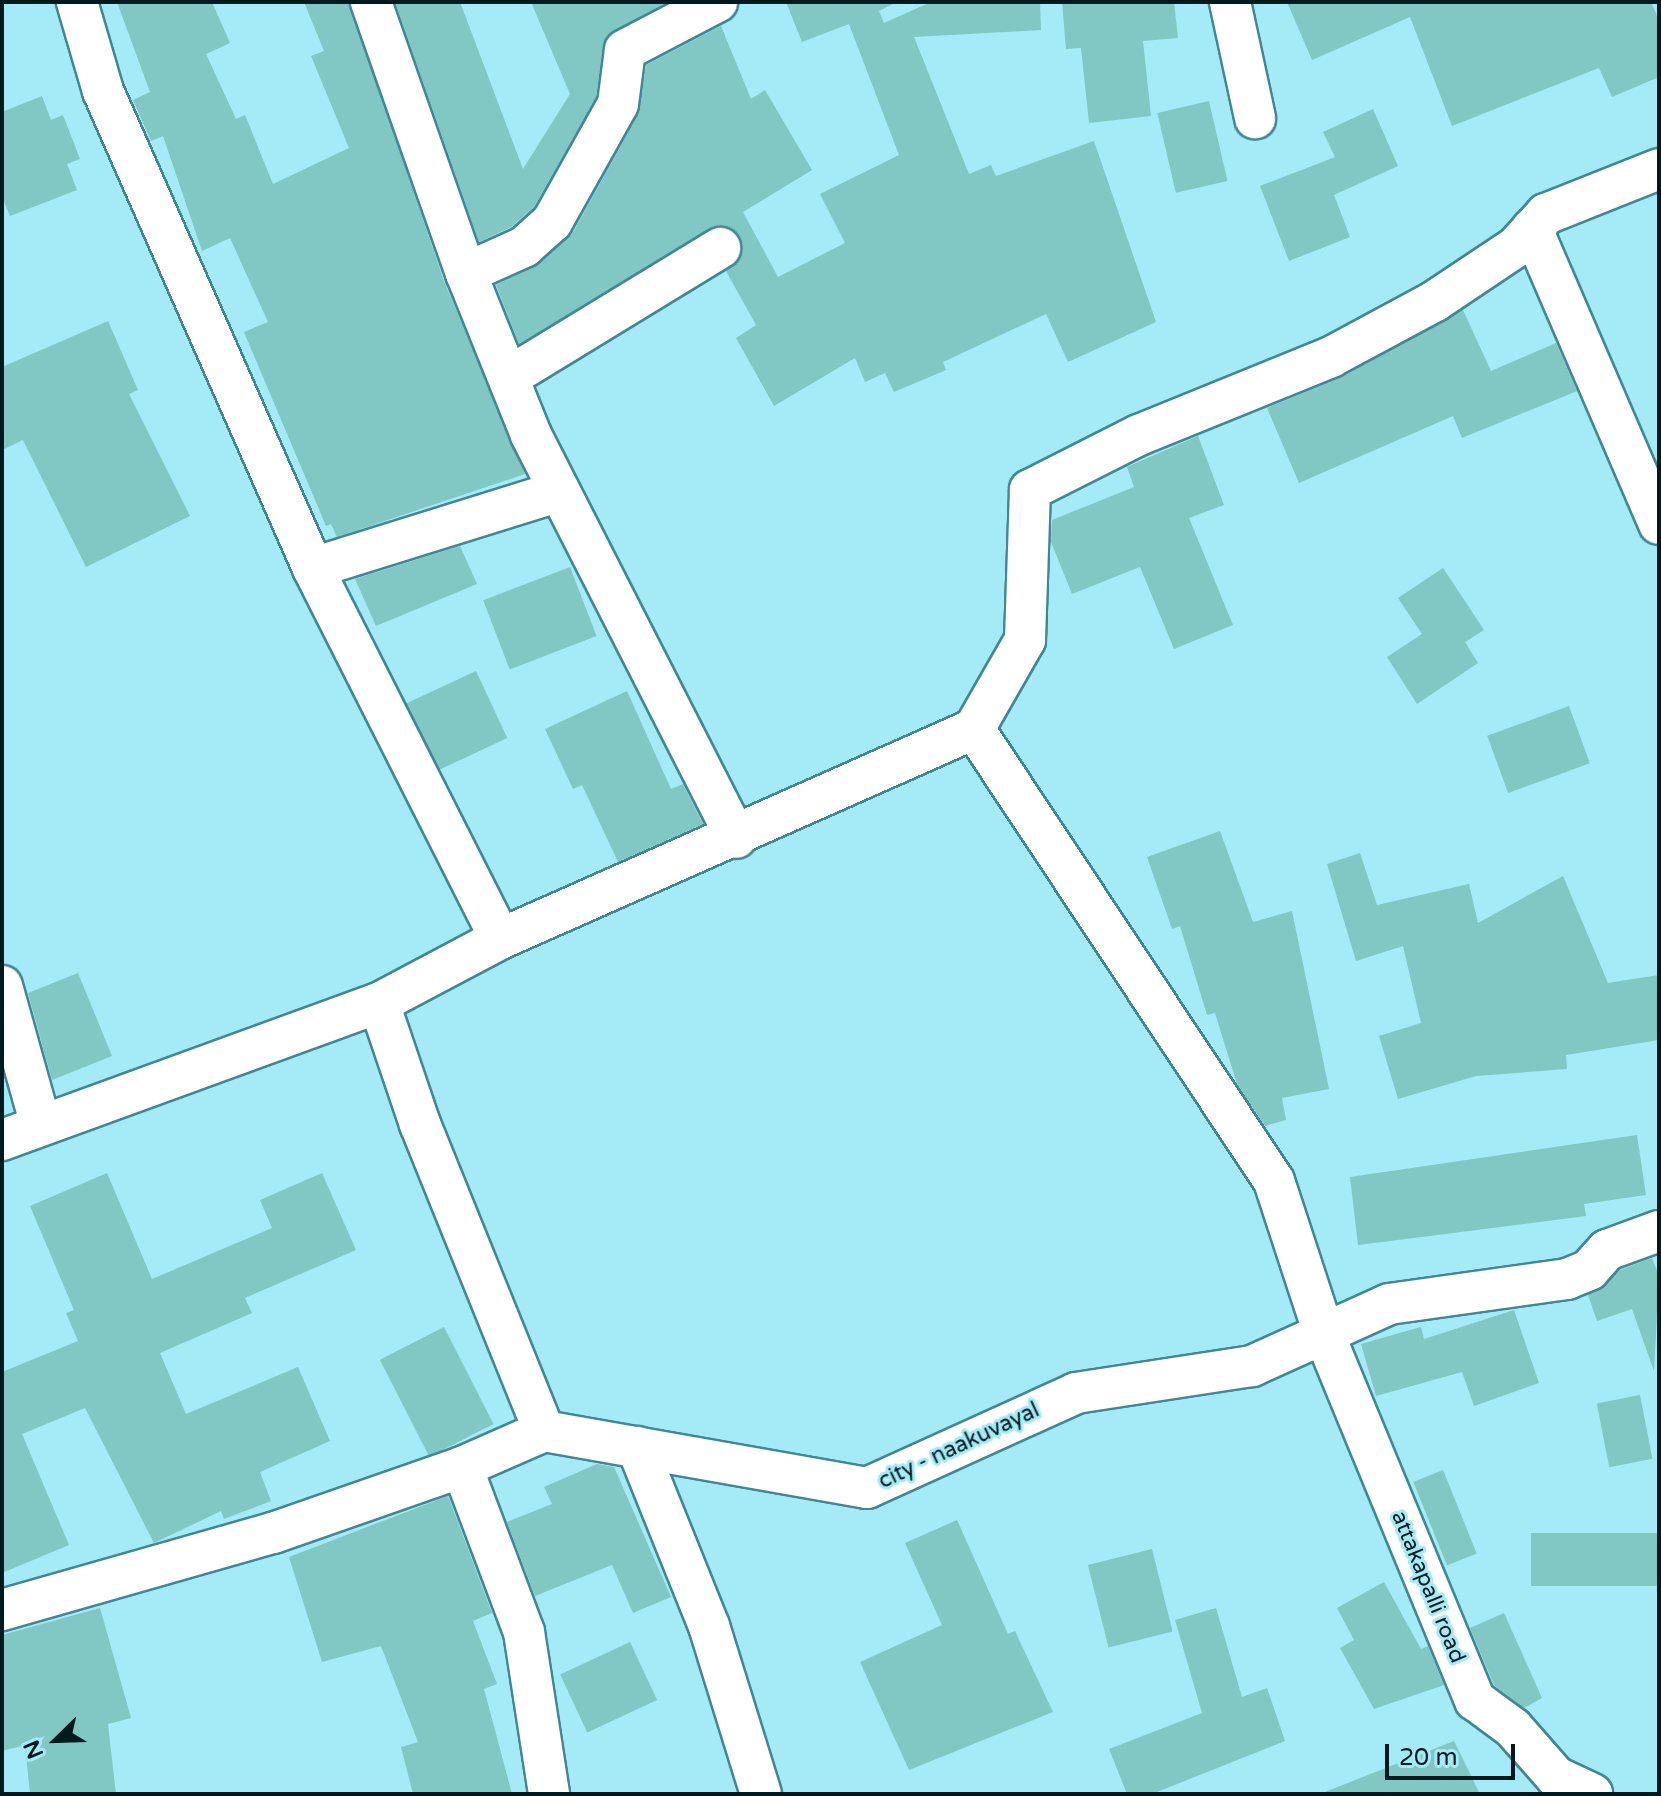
<!DOCTYPE html>
<style>
body{margin:0}
#map{position:relative;width:1661px;height:1796px;overflow:hidden;background:#a4eaf7;font-family:"Varela Round",sans-serif}
div>[style]{position:absolute}
.building>*{inset:0;background:#81c7c3;transform-origin:0 0}
.roads{filter:drop-shadow(2px 0 #428793) drop-shadow(-2px 0 #428793) drop-shadow(0 2px #428793) drop-shadow(0 -2px #428793)}
.street>*{height:40px;margin:-20px;padding:0 20px;transform-origin:20px;border-radius:20px;background:#fff}
span{translate:-50% -50%;white-space:nowrap;text-align:center;line-height:1.15;-webkit-text-stroke:6px #a4eaf7;paint-order:stroke}
.street-label{font-size:22px;color:#001a1f}
.frame{position:absolute;inset:0;border:4px solid #001a1f;pointer-events:none}
.north{position:absolute;left:16px;top:1700px;width:80px;height:80px;-webkit-text-stroke:6px #a4eaf7;paint-order:stroke;rotate:247deg;font-size:22px;font-weight:700;line-height:32px;text-align:center;color:#001a1f}
.north::after{content:'';display:block;margin:auto;width:28px;height:36px;background:#001a1f;clip-path:polygon(50% 0,100% 100%,50% 72%,0 100%)}
.scale{position:absolute;left:1385px;top:1744px;width:130px;height:36px;box-sizing:border-box;border:4px solid #001a1f;border-top:0;padding-left:10px;font-size:24px;line-height:28px;white-space:nowrap;color:#001a1f;-webkit-text-stroke:6px #a4eaf7;paint-order:stroke}
</style>
<div id="map">
<div class="building">
<div style="clip-path:polygon(117px 2px,212px 2px,230px 43px,206px 54px,236px 119px,245px 115px,273px 184px,349px 148px,311px 56px,324px 51px,304px 2px,349px 2px,444px 281px,525px 474px,337px 537px,331px 524px,326px 526px,244px 332px,268px 322px,230px 238px,202px 251px,163px 136px,151px 141px,133px 100px,150px 92px)"></div>
<div style="clip-path:polygon(395px 2px,460px 2px,523px 169px,570px 94px,531px 2px,667px 2px,607px 36px,596px 97px,534px 207px,511px 227px,479px 242px)"></div>
<div style="clip-path:polygon(786px 2px,897px 2px,879px 11px,884px 23px,931px 2px,1040px 2px,1041px 30px,914px 37px,969px 174px,991px 165px,996px 176px,1094px 141px,1156px 322px,1068px 362px,1046px 314px,943px 362px,946px 370px,894px 392px,885px 373px,865px 382px,855px 358px,774px 406px,736px 338px,756px 325px,726px 271px,740px 258px,740px 237px,719px 225px,519px 344px,496px 285px,539px 264px,572px 234px,638px 115px,646px 65px,721px 26px,751px 99px,765px 90px,812px 170px,743px 212px,778px 277px,845px 243px,820px 194px,899px 155px,849px 24px,802px 42px)"></div>
<div style="clip-path:polygon(1062px 2px,1174px 2px,1178px 38px,1143px 41px,1151px 116px,1089px 123px,1081px 48px,1066px 49px)"></div>
<div style="clip-path:polygon(1287px 2px,1651px 2px,1659px 20px,1659px 77px,1612px 97px,1599px 68px,1452px 126px,1410px 17px,1312px 60px)"></div>
<div style="clip-path:polygon(42px 96px,51px 120px,63px 115px,80px 159px,67px 164px,77px 190px,10px 216px,2px 197px,2px 112px)"></div>
<div style="left:1209px;top:101px;width:82px;height:53px;rotate:77deg"></div>
<div style="clip-path:polygon(1373px 109px,1398px 166px,1334px 195px,1350px 237px,1289px 261px,1260px 186px,1335px 157px,1323px 132px)"></div>
<div style="clip-path:polygon(1463px 310px,1491px 371px,1556px 343px,1577px 391px,1462px 438px,1453px 416px,1299px 483px,1267px 408px,1342px 377px)"></div>
<div style="clip-path:polygon(108px 321px,138px 390px,129px 394px,190px 516px,86px 567px,23px 440px,2px 450px,2px 367px)"></div>
<div style="clip-path:polygon(1198px 436px,1224px 505px,1189px 518px,1233px 625px,1174px 649px,1140px 567px,1072px 594px,1051px 542px,1052px 520px,1134px 487px,1127px 467px)"></div>
<div style="clip-path:polygon(460px 546px,477px 584px,376px 626px,355px 579px)"></div>
<div style="left:570px;top:567px;width:74px;height:93px;rotate:69deg"></div>
<div style="clip-path:polygon(1443px 568px,1484px 630px,1465px 642px,1478px 663px,1417px 704px,1387px 657px,1422px 634px,1398px 598px)"></div>
<div style="left:476px;top:671px;width:74px;height:77px;rotate:65deg"></div>
<div style="clip-path:polygon(627px 691px,671px 789px,683px 784px,703px 824px,618px 862px,582px 785px,573px 789px,545px 729px)"></div>
<div style="left:1569px;top:706px;width:61px;height:87px;rotate:70deg"></div>
<div style="clip-path:polygon(1220px 831px,1253px 922px,1292px 911px,1329px 1089px,1282px 1098px,1286px 1120px,1265px 1126px,1237px 1084px,1215px 1013px,1207px 1015px,1180px 926px,1172px 929px,1147px 857px)"></div>
<div style="clip-path:polygon(1360px 853px,1377px 905px,1469px 884px,1478px 923px,1563px 876px,1608px 983px,1659px 975px,1659px 1040px,1566px 1055px,1567px 1069px,1476px 1076px,1398px 1099px,1379px 1036px,1421px 1023px,1403px 946px,1356px 961px,1327px 864px)"></div>
<div style="clip-path:polygon(78px 973px,112px 1056px,52px 1080px,28px 993px)"></div>
<div style="clip-path:polygon(1637px 1135px,1646px 1195px,1584px 1204px,1586px 1216px,1358px 1245px,1350px 1177px)"></div>
<div style="clip-path:polygon(107px 1173px,152px 1279px,272px 1228px,260px 1200px,322px 1173px,356px 1250px,245px 1298px,252px 1313px,160px 1353px,186px 1414px,298px 1367px,330px 1441px,260px 1472px,271px 1501px,224px 1519px,221px 1511px,154px 1543px,85px 1408px,22px 1434px,69px 1545px,2px 1573px,2px 1372px,78px 1341px,66px 1313px,74px 1310px,30px 1206px)"></div>
<div style="clip-path:polygon(1652px 1258px,1659px 1276px,1654px 1371px,1632px 1309px,1597px 1321px,1588px 1295px,1620px 1270px)"></div>
<div style="clip-path:polygon(1514px 1310px,1539px 1383px,1474px 1406px,1462px 1372px,1376px 1396px,1361px 1344px,1421px 1327px,1424px 1339px)"></div>
<div style="left:444px;top:1327px;width:109px;height:72px;rotate:63deg"></div>
<div style="left:1640px;top:1395px;width:65px;height:44px;rotate:79deg"></div>
<div style="clip-path:polygon(597px 1464px,614px 1467px,671px 1597px,633px 1613px,612px 1565px,535px 1596px,507px 1522px,552px 1504px,544px 1487px)"></div>
<div style="left:1443px;top:1470px;width:90px;height:32px;rotate:68deg"></div>
<div style="clip-path:polygon(448px 1496px,492px 1613px,473px 1621px,497px 1684px,484px 1689px,512px 1794px,413px 1794px,401px 1747px,418px 1742px,381px 1646px,322px 1662px,289px 1557px)"></div>
<div style="clip-path:polygon(957px 1520px,1008px 1634px,1015px 1631px,1053px 1712px,909px 1770px,860px 1662px,942px 1625px,905px 1543px)"></div>
<div style="left:1659px;top:1533px;width:53px;height:128px;rotate:90deg"></div>
<div style="left:1152px;top:1549px;width:85px;height:66px;rotate:76deg"></div>
<div style="clip-path:polygon(1384px 1582px,1421px 1649px,1428px 1646px,1444px 1685px,1374px 1709px,1340px 1648px,1354px 1640px,1337px 1608px)"></div>
<div style="clip-path:polygon(100px 1608px,131px 1718px,108px 1724px,116px 1794px,30px 1794px,25px 1745px,2px 1751px,2px 1635px)"></div>
<div style="clip-path:polygon(1216px 1608px,1242px 1697px,1267px 1688px,1285px 1741px,1152px 1794px,1127px 1794px,1109px 1749px,1202px 1713px,1175px 1620px)"></div>
<div style="clip-path:polygon(1504px 1613px,1542px 1698px,1524px 1708px,1494px 1685px,1470px 1628px)"></div>
<div style="left:630px;top:1642px;width:64px;height:77px;rotate:65deg"></div>
<div style="clip-path:polygon(1454px 1741px,1480px 1794px,1325px 1794px,1325px 1792px)"></div>
</div>
<div class="roads">
<div class="street">
<div style="left:77px;top:2px;width:93px;rotate:73.7deg"></div>
<div style="left:103px;top:91px;width:521px;rotate:66.24deg"></div>
<div style="left:313px;top:568px;width:415px;rotate:63.2deg"></div>
<div style="left:371px;top:2px;width:287px;rotate:70.7deg"></div>
<div style="left:466px;top:273px;width:175px;rotate:68.1deg"></div>
<div style="left:531px;top:435px;width:452px;rotate:63deg"></div>
<div style="left:1230px;top:2px;width:119px;rotate:77.8deg"></div>
<div style="left:1532px;top:229px;width:321px;rotate:66.7deg"></div>
<div style="left:466px;top:273px;width:64px;rotate:-24.1deg"></div>
<div style="left:524px;top:247px;width:38px;rotate:-42deg"></div>
<div style="left:552px;top:222px;width:135px;rotate:-60.8deg"></div>
<div style="left:618px;top:104px;width:54px;rotate:-82.6deg"></div>
<div style="left:625px;top:50px;width:104px;rotate:-27.6deg"></div>
<div style="left:512px;top:375px;width:244px;rotate:-31.4deg"></div>
<div style="left:313px;top:568px;width:256px;rotate:-17.3deg"></div>
<div style="left:974px;top:729px;width:103px;rotate:-60.2deg"></div>
<div style="left:1025px;top:640px;width:150px;rotate:-88.1deg"></div>
<div style="left:1030px;top:490px;width:122px;rotate:-26.8deg"></div>
<div style="left:1139px;top:435px;width:207px;rotate:-22.1deg"></div>
<div style="left:1331px;top:357px;width:118px;rotate:-28.3deg"></div>
<div style="left:1435px;top:301px;width:97px;rotate:-33.7deg"></div>
<div style="left:1516px;top:247px;width:45px;rotate:-47.7deg"></div>
<div style="left:1546px;top:214px;width:122px;rotate:-21.7deg"></div>
<div style="left:2px;top:986px;width:141px;rotate:74.4deg"></div>
<div style="left:379px;top:1003px;width:128px;rotate:71.3deg"></div>
<div style="left:420px;top:1124px;width:331px;rotate:68deg"></div>
<div style="left:544px;top:1431px;width:328px;rotate:10deg"></div>
<div style="left:867px;top:1488px;width:230px;rotate:-24.4deg"></div>
<div style="left:1076px;top:1393px;width:178px;rotate:-8.7deg"></div>
<div style="left:1252px;top:1366px;width:150px;rotate:-24.3deg"></div>
<div style="left:1389px;top:1304px;width:180px;rotate:-8deg"></div>
<div style="left:1567px;top:1279px;width:24px;rotate:-22deg"></div>
<div style="left:1589px;top:1270px;width:27px;rotate:-48deg"></div>
<div style="left:1607px;top:1250px;width:55px;rotate:-20.1deg"></div>
<div style="left:2px;top:1140px;width:401px;rotate:-20deg"></div>
<div style="left:379px;top:1003px;width:137px;rotate:-27.9deg"></div>
<div style="left:500px;top:939px;width:518px;rotate:-23.9deg"></div>
<div style="left:974px;top:729px;width:542px;rotate:56.43deg"></div>
<div style="left:1274px;top:1181px;width:161px;rotate:71.9deg"></div>
<div style="left:1324px;top:1334px;width:396px;rotate:67.6deg"></div>
<div style="left:1475px;top:1700px;width:47px;rotate:36.4deg"></div>
<div style="left:1513px;top:1728px;width:65px;rotate:48.7deg"></div>
<div style="left:1556px;top:1777px;width:40px;rotate:25deg"></div>
<div style="left:637px;top:1447px;width:193px;rotate:68.1deg"></div>
<div style="left:709px;top:1626px;width:176px;rotate:72.8deg"></div>
<div style="left:462px;top:1467px;width:176px;rotate:69.4deg"></div>
<div style="left:524px;top:1632px;width:164px;rotate:81.2deg"></div>
<div style="left:2px;top:1610px;width:282px;rotate:-15.9deg"></div>
<div style="left:273px;top:1533px;width:200px;rotate:-19.2deg"></div>
<div style="left:462px;top:1467px;width:90px;rotate:-23.7deg"></div>
</div>
</div>
<div class="street-label">
<span style="left:959px;top:1446px;rotate:-25deg">city - naakuvayal</span>
<span style="left:1428px;top:1587px;rotate:68deg">attakapalli road</span>
</div>
<div class="frame"></div>
<div class="north">N</div>
<div class="scale">20 m</div>
</div>
